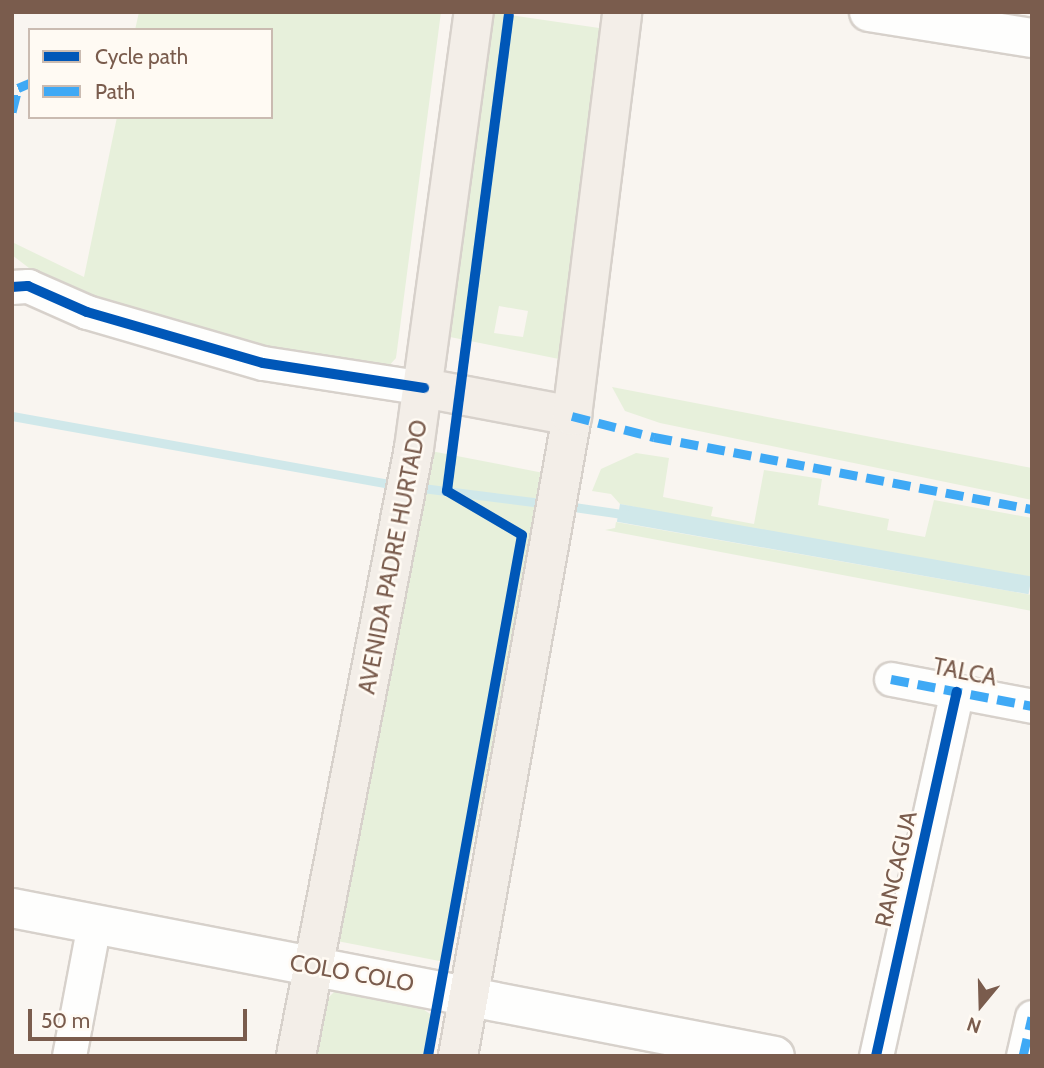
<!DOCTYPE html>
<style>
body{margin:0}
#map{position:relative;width:1044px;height:1068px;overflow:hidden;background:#f9f5f0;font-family:Cabin,sans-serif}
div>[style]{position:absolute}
.green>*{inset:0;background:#e7f0db;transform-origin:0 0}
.water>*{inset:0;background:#d0e8ea;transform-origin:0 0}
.stream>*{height:9px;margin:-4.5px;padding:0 4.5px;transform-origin:4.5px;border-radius:4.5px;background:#d0e8ea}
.roads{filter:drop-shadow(2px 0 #d7d1cb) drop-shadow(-2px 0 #d7d1cb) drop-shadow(0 2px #d7d1cb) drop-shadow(0 -2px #d7d1cb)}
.street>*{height:33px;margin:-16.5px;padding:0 16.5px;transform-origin:16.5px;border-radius:16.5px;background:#fefefd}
.secondary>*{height:38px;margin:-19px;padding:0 19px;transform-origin:19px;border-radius:19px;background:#fefefd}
.primary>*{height:38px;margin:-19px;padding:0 19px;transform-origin:19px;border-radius:19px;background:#f3eee8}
.quiet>*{height:9px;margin-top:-4.5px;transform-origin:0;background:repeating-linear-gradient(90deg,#3fa9f5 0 18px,transparent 0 27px)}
.cycleway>*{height:10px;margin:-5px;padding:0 5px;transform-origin:5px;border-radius:5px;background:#0057b8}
span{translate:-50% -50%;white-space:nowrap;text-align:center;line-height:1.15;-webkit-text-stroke:5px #fffaf3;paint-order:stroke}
.street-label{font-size:23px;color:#7a5c4d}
.frame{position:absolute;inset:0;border:14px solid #7a5c4d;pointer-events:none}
.legend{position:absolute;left:28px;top:28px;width:245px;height:91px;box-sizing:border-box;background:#fffaf3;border:2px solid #cabbb1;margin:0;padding:9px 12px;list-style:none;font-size:21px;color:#7a5c4d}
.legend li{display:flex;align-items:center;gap:14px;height:35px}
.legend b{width:35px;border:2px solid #cabbb1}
.north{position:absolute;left:946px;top:970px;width:70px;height:70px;-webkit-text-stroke:5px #fffaf3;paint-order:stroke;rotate:199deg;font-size:19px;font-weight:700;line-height:28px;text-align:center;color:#7a5c4d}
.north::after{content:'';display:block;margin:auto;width:24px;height:32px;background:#7a5c4d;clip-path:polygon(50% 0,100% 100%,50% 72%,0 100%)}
.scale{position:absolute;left:28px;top:1009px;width:219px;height:32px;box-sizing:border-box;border:4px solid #7a5c4d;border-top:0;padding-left:9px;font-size:21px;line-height:24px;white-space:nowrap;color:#7a5c4d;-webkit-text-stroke:5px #fffaf3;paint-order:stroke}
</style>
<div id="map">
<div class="green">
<div style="clip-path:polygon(139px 12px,441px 12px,396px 358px,387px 368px,159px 327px,29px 268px,12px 255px,12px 242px,84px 277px,117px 117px,271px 117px,271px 30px,135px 30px)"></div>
<div style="clip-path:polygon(evenodd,489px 12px,606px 29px,564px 360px,445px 336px,489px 12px,499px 306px,528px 311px,523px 337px,494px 333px,499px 306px)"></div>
<div style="clip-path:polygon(612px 387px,1032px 468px,1032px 500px,660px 423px,625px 411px)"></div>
<div style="left:431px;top:451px;width:116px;height:499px;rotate:11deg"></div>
<div style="clip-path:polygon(636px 453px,669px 458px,663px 497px,713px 507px,711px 516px,754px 524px,764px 470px,822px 479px,818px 505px,889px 519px,887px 530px,925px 537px,934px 500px,1032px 518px,1032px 577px,728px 526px,620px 504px,611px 494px,592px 491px,601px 469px)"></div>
<div style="clip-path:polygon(616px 522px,1032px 595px,1032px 611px,605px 530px,615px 528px)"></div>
<div style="clip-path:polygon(351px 990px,416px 1004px,430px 1014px,435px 1029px,431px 1056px,310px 1056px,323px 1003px,335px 991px)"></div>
</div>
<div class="water">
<div style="left:620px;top:504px;width:418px;height:18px;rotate:10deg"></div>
</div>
<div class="stream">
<div style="left:12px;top:416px;width:390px;rotate:10.2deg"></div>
<div style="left:414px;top:487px;width:136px;rotate:7.2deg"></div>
<div style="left:567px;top:506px;width:63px;rotate:8.3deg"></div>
</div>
<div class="roads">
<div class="street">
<div style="left:12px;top:287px;width:16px;rotate:-4deg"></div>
<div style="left:28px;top:286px;width:64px;rotate:23.8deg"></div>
<div style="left:87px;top:312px;width:183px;rotate:16.2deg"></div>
<div style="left:263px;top:363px;width:163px;rotate:8.8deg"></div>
<div style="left:891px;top:679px;width:144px;rotate:10.8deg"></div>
<div style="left:69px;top:1056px;width:134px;rotate:-79.3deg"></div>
<div style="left:876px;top:1056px;width:373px;rotate:-77.5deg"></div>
<div style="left:1023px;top:1056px;width:40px;rotate:-77deg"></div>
</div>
<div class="secondary">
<div style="left:869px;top:12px;width:165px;rotate:9.1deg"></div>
<div style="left:12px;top:908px;width:777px;rotate:10.98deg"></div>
</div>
<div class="primary">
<div style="left:424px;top:388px;width:151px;rotate:10.7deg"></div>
<div style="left:296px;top:1056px;width:619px;rotate:-79.02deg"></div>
<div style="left:414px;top:448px;width:440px;rotate:-82.2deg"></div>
<div style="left:458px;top:1056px;width:650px;rotate:-79.9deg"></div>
<div style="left:572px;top:416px;width:407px;rotate:-82.9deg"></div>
</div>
</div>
<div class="quiet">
<div style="left:12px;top:112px;width:25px;rotate:-76deg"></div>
<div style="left:18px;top:88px;width:13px;rotate:-23deg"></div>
<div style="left:572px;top:416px;width:85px;rotate:14.4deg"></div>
<div style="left:654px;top:437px;width:385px;rotate:10.8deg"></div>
<div style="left:891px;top:679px;width:144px;rotate:10.8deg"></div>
<div style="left:1023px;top:1056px;width:40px;rotate:-77deg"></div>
</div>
<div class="cycleway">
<div style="left:12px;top:287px;width:16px;rotate:-4deg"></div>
<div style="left:28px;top:286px;width:64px;rotate:23.8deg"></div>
<div style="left:87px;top:312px;width:183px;rotate:16.2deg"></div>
<div style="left:263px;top:363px;width:163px;rotate:8.8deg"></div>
<div style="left:428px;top:1056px;width:529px;rotate:-79.77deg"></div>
<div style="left:522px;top:535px;width:87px;rotate:-149.6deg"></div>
<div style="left:447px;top:491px;width:480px;rotate:-82.6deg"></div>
<div style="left:876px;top:1056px;width:373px;rotate:-77.5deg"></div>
</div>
<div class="street-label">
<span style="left:393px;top:557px;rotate:-79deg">AVENIDA PADRE HURTADO</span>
<span style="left:965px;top:672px;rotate:11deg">TALCA</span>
<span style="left:896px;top:869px;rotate:-77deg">RANCAGUA</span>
<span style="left:352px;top:973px;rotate:10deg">COLO COLO</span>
</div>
<div class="frame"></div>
<ul class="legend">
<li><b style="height:9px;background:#0057b8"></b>Cycle path</li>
<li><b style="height:9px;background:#3fa9f5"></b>Path</li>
</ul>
<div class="north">N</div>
<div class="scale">50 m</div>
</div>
